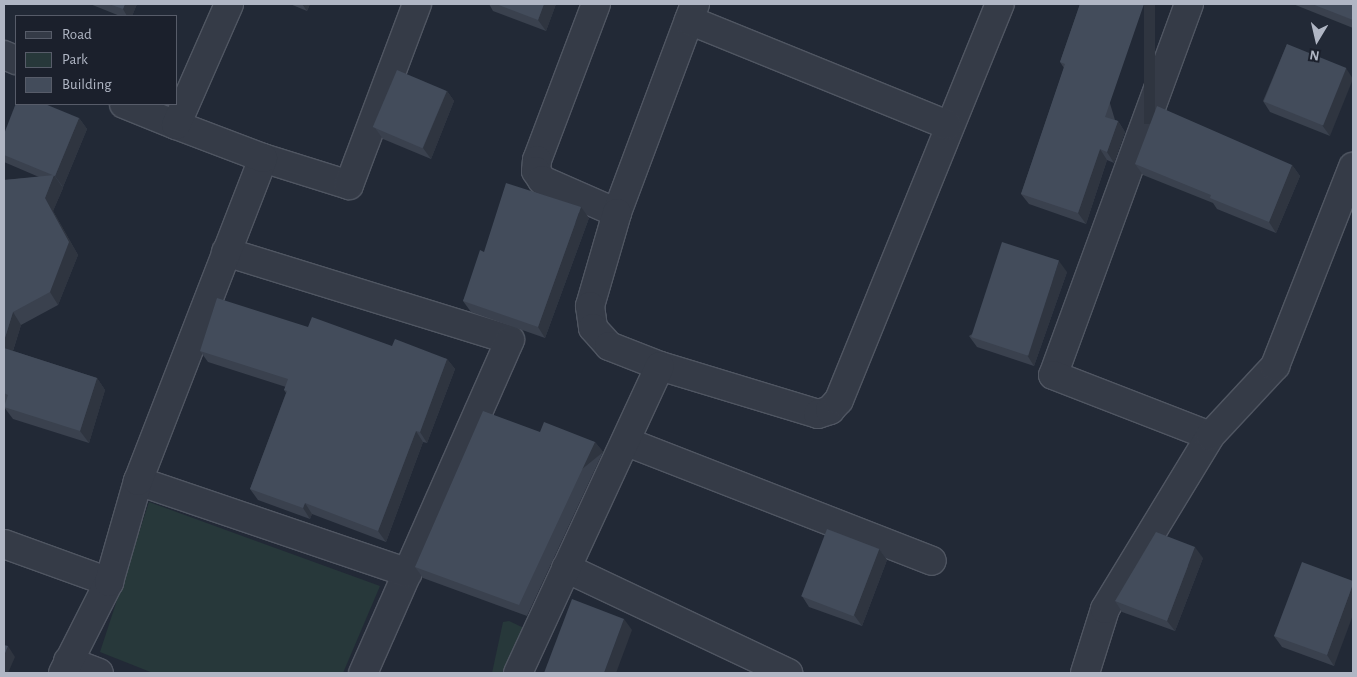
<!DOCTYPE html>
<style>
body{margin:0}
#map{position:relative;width:1357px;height:677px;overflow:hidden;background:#222936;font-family:"Alegreya Sans",sans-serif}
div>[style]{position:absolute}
.green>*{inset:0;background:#27383a}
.roads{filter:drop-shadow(1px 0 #505662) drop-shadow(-1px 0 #505662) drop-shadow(0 1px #505662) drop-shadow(0 -1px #505662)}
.street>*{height:28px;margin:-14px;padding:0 14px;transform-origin:14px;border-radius:14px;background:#353b47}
.wall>*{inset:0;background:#3a414e}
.shaded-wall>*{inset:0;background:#2f3540;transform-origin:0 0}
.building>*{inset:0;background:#434c5b;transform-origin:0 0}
span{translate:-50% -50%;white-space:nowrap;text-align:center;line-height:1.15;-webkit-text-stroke:4.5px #1b202c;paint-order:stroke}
.frame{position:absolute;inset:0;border:5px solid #b0b6c4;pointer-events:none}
.legend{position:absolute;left:15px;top:15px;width:162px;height:90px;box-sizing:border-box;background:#1b202c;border:1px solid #575c69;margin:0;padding:6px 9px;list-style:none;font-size:15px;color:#b0b6c4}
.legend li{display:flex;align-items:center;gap:10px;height:25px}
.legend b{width:25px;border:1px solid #575c69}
.north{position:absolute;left:1292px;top:15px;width:50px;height:50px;-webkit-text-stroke:4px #1b202c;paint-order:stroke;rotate:189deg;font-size:14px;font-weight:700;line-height:20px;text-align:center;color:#b0b6c4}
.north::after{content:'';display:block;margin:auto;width:18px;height:22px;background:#b0b6c4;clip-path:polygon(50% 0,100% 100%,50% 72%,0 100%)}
</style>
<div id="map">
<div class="green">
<div style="clip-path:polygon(149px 502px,380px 586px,343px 673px,153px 673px,100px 652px)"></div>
<div style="clip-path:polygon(509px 621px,524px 628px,515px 673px,492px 673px,503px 622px)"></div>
</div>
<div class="roads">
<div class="street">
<div style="left:596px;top:4px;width:167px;rotate:110.7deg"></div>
<div style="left:537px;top:160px;width:11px;rotate:95deg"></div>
<div style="left:536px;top:171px;width:11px;rotate:56deg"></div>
<div style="left:542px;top:180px;width:82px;rotate:23.7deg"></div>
<div style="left:695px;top:4px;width:223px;rotate:110.5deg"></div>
<div style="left:617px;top:213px;width:97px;rotate:106.2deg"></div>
<div style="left:590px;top:306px;width:22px;rotate:82deg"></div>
<div style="left:593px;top:328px;width:24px;rotate:48deg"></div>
<div style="left:609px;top:346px;width:55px;rotate:21.4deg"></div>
<div style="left:660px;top:366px;width:165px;rotate:16.9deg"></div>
<div style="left:818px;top:414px;width:13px;rotate:-18deg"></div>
<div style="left:830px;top:410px;width:13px;rotate:-48deg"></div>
<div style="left:839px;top:400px;width:427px;rotate:-67.9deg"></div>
<div style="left:1189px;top:4px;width:395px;rotate:110.1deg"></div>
<div style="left:1053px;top:375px;width:168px;rotate:21.2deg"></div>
<div style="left:689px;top:20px;width:279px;rotate:22.1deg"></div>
<div style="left:4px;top:55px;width:13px;rotate:23deg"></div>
<div style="left:124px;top:104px;width:56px;rotate:22deg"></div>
<div style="left:263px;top:158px;width:90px;rotate:17.4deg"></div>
<div style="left:349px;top:185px;width:193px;rotate:-69.4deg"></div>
<div style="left:226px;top:252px;width:297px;rotate:17.2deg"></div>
<div style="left:510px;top:340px;width:364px;rotate:113.8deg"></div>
<div style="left:627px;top:442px;width:327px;rotate:21.3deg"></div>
<div style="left:138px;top:481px;width:285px;rotate:18.8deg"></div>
<div style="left:4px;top:544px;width:112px;rotate:19.9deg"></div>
<div style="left:566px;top:568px;width:246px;rotate:25.3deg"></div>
<div style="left:68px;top:661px;width:33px;rotate:21deg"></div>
<div style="left:63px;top:673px;width:102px;rotate:-63.2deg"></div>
<div style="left:109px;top:582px;width:105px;rotate:-74deg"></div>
<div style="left:138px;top:481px;width:346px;rotate:-68.8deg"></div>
<div style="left:263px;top:158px;width:93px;rotate:-159.2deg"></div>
<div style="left:176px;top:125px;width:132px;rotate:-66.3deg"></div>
<div style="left:518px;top:673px;width:338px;rotate:-65.2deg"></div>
<div style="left:1085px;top:673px;width:67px;rotate:-72.6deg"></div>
<div style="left:1105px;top:609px;width:202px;rotate:-58.7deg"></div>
<div style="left:1210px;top:436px;width:96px;rotate:-47.1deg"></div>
<div style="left:1275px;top:366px;width:214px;rotate:-68.6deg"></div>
</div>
</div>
<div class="wall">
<div style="clip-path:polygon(90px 4px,137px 4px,132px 16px,120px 16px)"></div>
<div style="clip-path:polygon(290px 4px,310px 4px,307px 11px)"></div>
<div style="clip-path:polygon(489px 4px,556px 4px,546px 31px,493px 11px)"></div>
<div style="clip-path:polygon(1080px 4px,1115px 120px,1118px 121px,1125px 132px,1114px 163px,1107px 160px,1086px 224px,1029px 204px,1021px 194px,1064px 68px,1060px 62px)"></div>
<div style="clip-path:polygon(1293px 4px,1353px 4px,1353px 28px)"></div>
<div style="clip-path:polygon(1287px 44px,1330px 136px,1270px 112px,1263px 101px)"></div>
<div style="clip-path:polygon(447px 91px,454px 101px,431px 159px,383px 139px,375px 128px)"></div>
<div style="clip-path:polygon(79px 118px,87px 129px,63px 187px,62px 186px,63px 188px,53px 211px,78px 255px,58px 305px,21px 325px,13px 351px,97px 378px,105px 390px,89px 443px,13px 419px,4px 407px,5px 403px,4px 403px,4px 180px,39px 177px,4px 162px,4px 134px)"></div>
<div style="clip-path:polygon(1135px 164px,1292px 165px,1300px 176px,1276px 233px,1217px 209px,1213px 203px,1143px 175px)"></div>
<div style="clip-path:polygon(589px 218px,545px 338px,471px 312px,463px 301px,484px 252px)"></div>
<div style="clip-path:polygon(1067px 272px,1034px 366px,977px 347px,969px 336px)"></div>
<div style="clip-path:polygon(308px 327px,447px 359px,455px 369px,427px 443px,423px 442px,386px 542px,312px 514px,310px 519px,258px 500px,250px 489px,286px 393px,284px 390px,286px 387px,208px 362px,200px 351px)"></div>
<div style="clip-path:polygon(540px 432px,595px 442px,603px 452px,527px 616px,423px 578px,415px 567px)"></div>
<div style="clip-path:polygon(879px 549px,887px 560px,862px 626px,809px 607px,802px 596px)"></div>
<div style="clip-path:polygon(1203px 558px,1175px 631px,1122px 612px,1115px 601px)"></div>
<div style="clip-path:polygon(1353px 581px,1334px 666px,1282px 647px,1274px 636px)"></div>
</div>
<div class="shaded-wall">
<div style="clip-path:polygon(125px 4px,137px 4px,132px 16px,127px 16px,123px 9px)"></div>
<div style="clip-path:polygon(302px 4px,310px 4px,307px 11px)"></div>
<div style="clip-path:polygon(544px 4px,556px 4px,546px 31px,538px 20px)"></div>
<div style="left:1144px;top:4px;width:11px;height:120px"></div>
<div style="clip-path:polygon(1346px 68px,1353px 79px,1330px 136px,1322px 125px)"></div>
<div style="clip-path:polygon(447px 91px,454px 101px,431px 159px,423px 148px)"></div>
<div style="clip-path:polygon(79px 118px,87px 129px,63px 187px,55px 176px)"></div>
<div style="clip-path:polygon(1118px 121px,1125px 132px,1114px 163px,1107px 152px)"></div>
<div style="clip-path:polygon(1100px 149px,1107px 160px,1086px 224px,1078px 213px)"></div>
<div style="clip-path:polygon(1292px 165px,1300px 176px,1276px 233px,1269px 222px)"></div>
<div style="clip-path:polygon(54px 175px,63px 188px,53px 211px,78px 255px,58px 305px,50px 292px,45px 198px)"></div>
<div style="clip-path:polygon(581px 207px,589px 218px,545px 338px,538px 327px)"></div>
<div style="clip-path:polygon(1059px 261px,1067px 272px,1034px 366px,1027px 355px)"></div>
<div style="clip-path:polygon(13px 312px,21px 325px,10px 360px,4px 351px,4px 341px)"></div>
<div style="clip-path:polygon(447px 359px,455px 369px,427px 443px,420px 432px)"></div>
<div style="clip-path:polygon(97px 378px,105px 390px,89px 443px,80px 431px)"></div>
<div style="clip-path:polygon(416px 431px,423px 442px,386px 542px,378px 531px)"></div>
<div style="left:595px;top:442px;width:13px;height:180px;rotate:51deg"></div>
<div style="clip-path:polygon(305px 503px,312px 514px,310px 519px,303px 508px)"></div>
<div style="clip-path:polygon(1195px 547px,1203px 558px,1175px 631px,1167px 621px)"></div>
<div style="clip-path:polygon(879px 549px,887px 560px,862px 626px,854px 615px)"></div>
<div style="clip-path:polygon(1353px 584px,1353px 615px,1334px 666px,1327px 655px)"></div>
<div style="clip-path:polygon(624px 619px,632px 630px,616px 673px,604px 673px)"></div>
<div style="clip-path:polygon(8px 646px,15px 657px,8px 673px,4px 673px,4px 656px)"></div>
</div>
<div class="building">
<div style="clip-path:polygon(109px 4px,125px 4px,123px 9px)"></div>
<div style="clip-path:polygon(496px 4px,544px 4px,538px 20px)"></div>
<div style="clip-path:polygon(1080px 4px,1144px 4px,1105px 117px,1118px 121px,1107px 152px,1100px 149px,1078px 213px,1021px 194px,1065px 64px,1060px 62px)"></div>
<div style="clip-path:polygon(1312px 4px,1353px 4px,1353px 20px)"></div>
<div style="left:1287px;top:44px;width:64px;height:62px;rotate:22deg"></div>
<div style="left:397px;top:70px;width:54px;height:62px;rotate:23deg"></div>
<div style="clip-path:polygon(16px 103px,45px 104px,79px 118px,55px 176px,4px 155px,4px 134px)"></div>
<div style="clip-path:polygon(1157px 106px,1292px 165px,1269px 222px,1210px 198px,1211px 195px,1135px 164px)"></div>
<div style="clip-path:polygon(54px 175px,45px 198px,69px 242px,50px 292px,13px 312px,4px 341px,4px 180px)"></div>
<div style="clip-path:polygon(506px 183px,581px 207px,538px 327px,463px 301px,480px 250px,484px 252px)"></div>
<div style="left:1002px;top:242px;width:60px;height:100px;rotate:18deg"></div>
<div style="clip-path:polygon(217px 298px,308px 327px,312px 317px,392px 346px,395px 339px,447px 359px,420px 432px,416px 431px,378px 531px,305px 503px,303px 508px,250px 489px,287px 391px,284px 390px,288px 379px,200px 351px)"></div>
<div style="clip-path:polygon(4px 348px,97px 378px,80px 431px,4px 407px,8px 395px,4px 393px)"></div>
<div style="clip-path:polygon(483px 411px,540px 432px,544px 422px,595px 442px,519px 605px,415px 567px)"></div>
<div style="left:827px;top:529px;width:56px;height:72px;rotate:21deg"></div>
<div style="clip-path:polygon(1156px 532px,1195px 547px,1167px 621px,1115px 601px)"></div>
<div style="clip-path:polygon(1302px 562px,1353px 581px,1353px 584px,1327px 655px,1274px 636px)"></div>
<div style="clip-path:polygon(572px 599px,624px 619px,604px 673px,544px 673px)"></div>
<div style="clip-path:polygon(4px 645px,8px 646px,4px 656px)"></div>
</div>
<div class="frame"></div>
<ul class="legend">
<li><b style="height:6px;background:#353b47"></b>Road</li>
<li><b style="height:14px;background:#27383a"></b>Park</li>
<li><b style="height:14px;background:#434c5b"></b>Building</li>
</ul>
<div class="north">N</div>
</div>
